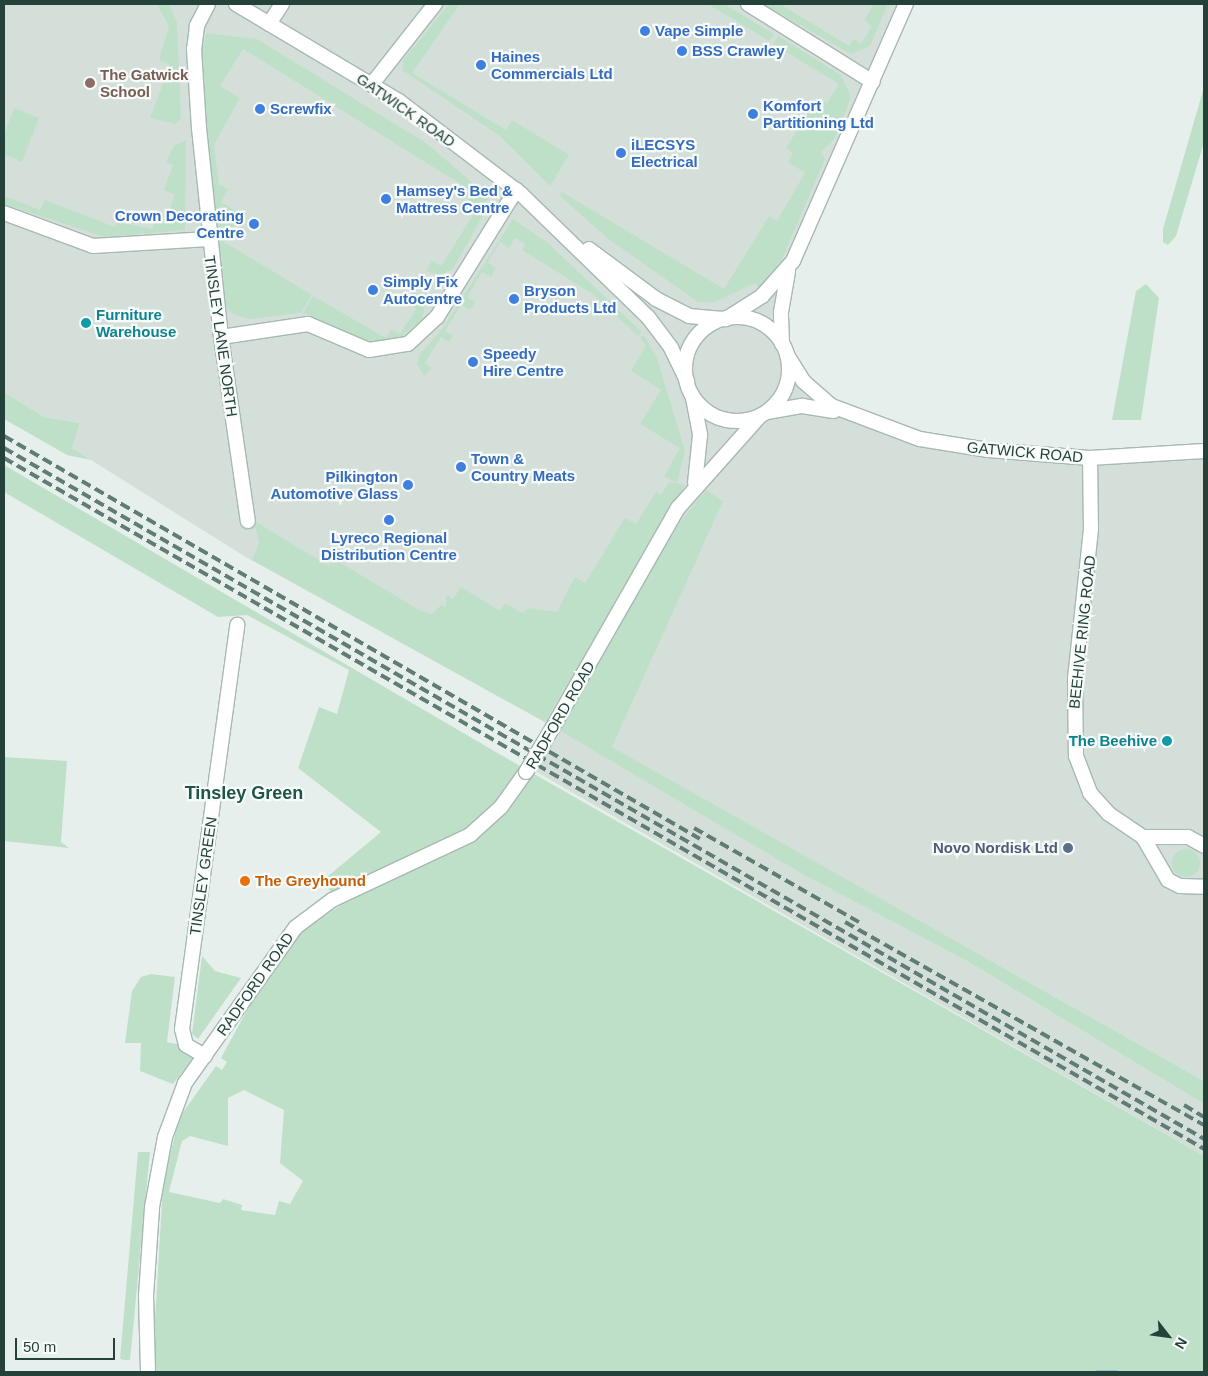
<!DOCTYPE html>
<style>
body{margin:0}
#map{position:relative;width:1208px;height:1376px;overflow:hidden;background:#e6efeb;font-family:Helvetica,sans-serif}
div>[style]{position:absolute}
.built>*{inset:0;background:#d4dfda}
.green>*{inset:0;background:#bfe0c8}
.round{border-radius:50%}
.stream>*{height:4px;margin:-2px;padding:0 2px;transform-origin:2px;border-radius:2px;background:#8ec9d4}
.roads{filter:drop-shadow(1px 0 #a8b8b2) drop-shadow(-1px 0 #a8b8b2) drop-shadow(0 1px #a8b8b2) drop-shadow(0 -1px #a8b8b2)}
.minor>*{height:14px;margin:-7px;padding:0 7px;transform-origin:7px;border-radius:7px;background:#fff}
.minor>.ring{margin:-7px;padding:0;box-sizing:content-box;background:none;border:14px solid #fff;border-radius:50%}
.rail>*{height:4px;margin-top:-2px;transform-origin:0;background:repeating-linear-gradient(90deg,#5f7d75 0 10px,transparent 0 15px)}
.bridges{filter:drop-shadow(1px 0 #a8b8b2) drop-shadow(-1px 0 #a8b8b2) drop-shadow(0 1px #a8b8b2) drop-shadow(0 -1px #a8b8b2)}
.minor-bridge>*{height:14px;margin:-7px;padding:0 7px;transform-origin:7px;border-radius:7px;background:#fff}
.dots>*{width:14px;height:14px;translate:-50% -50%;box-sizing:border-box;border:2px solid #f7fbf9;border-radius:50%}
span{translate:-50% -50%;white-space:nowrap;text-align:center;line-height:1.15;-webkit-text-stroke:4.5px #f7fbf9;paint-order:stroke}
.shop-label{font-size:15px;color:#366cbe;font-weight:700}
.left{translate:0 -50%;text-align:left}
.right{translate:-100% -50%;text-align:right}
.education-label{font-size:15px;color:#785e54;font-weight:700}
.street-label{font-size:15px;color:#24423a}
.culture-label{font-size:15px;color:#0d838f;font-weight:700}
.service-label{font-size:15px;color:#4e5e75;font-weight:700}
.food-label{font-size:15px;color:#c56008;font-weight:700}
.quarter-label{font-size:18px;color:#1f5548;font-weight:700}
.frame{position:absolute;inset:0;border:5px solid #24423a;pointer-events:none}
.north{position:absolute;left:1143px;top:1311px;width:50px;height:50px;-webkit-text-stroke:4px #f7fbf9;paint-order:stroke;rotate:120deg;font-size:14px;font-weight:700;line-height:20px;text-align:center;color:#24423a}
.north::after{content:'';display:block;margin:auto;width:18px;height:22px;background:#24423a;clip-path:polygon(50% 0,100% 100%,50% 72%,0 100%)}
.scale{position:absolute;left:15px;top:1338px;width:100px;height:22px;box-sizing:border-box;border:2px solid #24423a;border-top:0;padding-left:6px;font-size:15px;line-height:18px;white-space:nowrap;color:#24423a;-webkit-text-stroke:4px #f7fbf9;paint-order:stroke}
</style>
<div id="map">
<div class="built">
<div style="clip-path:polygon(4px 4px,906px 4px,796px 255px,782px 344px,807px 385px,897px 432px,1049px 456px,1204px 451px,1204px 1081px,908px 914px,639px 776px,802px 874px,967px 961px,1204px 1104px,1204px 1156px,535px 771px,559px 730px,244px 556px,72px 448px,80px 423px,44px 417px,4px 392px)"></div>
</div>
<div class="green">
<div style="clip-path:polygon(157px 4px,169px 4px,177px 23px,181px 118px,176px 124px,150px 118px,170px 65px,159px 60px,169px 26px)"></div>
<div style="clip-path:polygon(449px 4px,460px 4px,412px 73px,506px 130px,512px 120px,569px 155px,550px 186px,500px 136px,402px 70px,403px 60px)"></div>
<div style="clip-path:polygon(708px 4px,724px 4px,774px 34px,769px 41px)"></div>
<div style="clip-path:polygon(763px 4px,780px 4px,849px 46px,853px 39px,861px 44px,872px 26px,864px 20px,874px 4px,888px 4px,870px 46px,851px 54px)"></div>
<div style="clip-path:polygon(206px 33px,257px 39px,426px 143px,489px 197px,485px 203px,489px 205px,453px 269px,439px 275px,426px 271px,432px 261px,441px 266px,478px 207px,468px 200px,472px 191px,243px 49px,220px 86px,240px 98px,214px 145px,219px 184px,228px 189px,221px 202px,241px 214px,224px 242px,312px 295px,301px 313px,249px 319px,233px 314px,226px 307px,198px 72px)"></div>
<div style="clip-path:polygon(778px 36px,841px 75px,851px 97px,834px 140px,821px 152px,825px 159px,782px 259px,787px 261px,761px 290px,755px 283px,715px 302px,698px 302px,607px 238px,560px 196px,562px 192px,724px 289px,769px 216px,777px 221px,805px 173px,788px 162px,793px 153px,786px 148px,818px 97px,827px 103px,839px 84px,773px 44px)"></div>
<div style="clip-path:polygon(1204px 87px,1204px 142px,1176px 236px,1168px 245px,1163px 242px,1163px 229px)"></div>
<div style="clip-path:polygon(14px 108px,39px 118px,22px 162px,4px 154px,4px 135px)"></div>
<div style="clip-path:polygon(186px 140px,185px 230px,104px 237px,4px 204px,4px 196px,40px 210px,45px 200px,115px 227px,118px 222px,152px 229px,156px 219px,165px 222px,175px 195px,164px 190px,173px 165px,166px 162px,174px 146px)"></div>
<div style="clip-path:polygon(513px 219px,548px 243px,642px 332px,638px 336px,594px 295px,522px 250px,525px 244px,515px 238px,509px 248px,500px 242px,488px 262px,496px 268px,491px 277px,482px 272px,467px 297px,475px 302px,470px 310px,461px 305px,445px 331px,453px 336px,449px 342px,441px 337px,425px 363px,432px 368px,424px 376px,417px 364px,419px 355px,442px 329px)"></div>
<div style="clip-path:polygon(1146px 284px,1159px 298px,1141px 420px,1112px 420px,1136px 291px)"></div>
<div style="clip-path:polygon(414px 291px,425px 305px,422px 319px,400px 338px,383px 343px,358px 338px,303px 313px,313px 296px,386px 338px,391px 329px,400px 334px,416px 309px,407px 303px)"></div>
<div style="clip-path:polygon(644px 335px,657px 358px,685px 451px,677px 483px,664px 476px,680px 448px,640px 424px,661px 390px,631px 371px,646px 346px,640px 338px)"></div>
<div style="clip-path:polygon(4px 392px,44px 417px,80px 423px,72px 448px,91px 460px,67px 455px,4px 419px)"></div>
<div style="clip-path:polygon(evenodd,4px 465px,513px 762px,1204px 1156px,1204px 1372px,152px 1372px,163px 1185px,179px 1118px,216px 1066px,222px 1070px,227px 1062px,221px 1058px,258px 990px,301px 931px,341px 905px,324px 883px,327px 877px,381px 832px,298px 768px,319px 707px,337px 714px,349px 670px,247px 615px,218px 617px,4px 492px,4px 465px,244px 1090px,284px 1110px,280px 1163px,303px 1181px,290px 1204px,279px 1201px,275px 1215px,241px 1210px,242px 1205px,223px 1199px,220px 1203px,169px 1192px,182px 1141px,190px 1136px,228px 1146px,228px 1098px,244px 1090px)"></div>
<div style="clip-path:polygon(669px 482px,685px 485px,545px 722px,252px 560px,259px 543px,254px 521px,329px 566px,334px 559px,421px 611px,432px 614px,441px 605px,446px 607px,446px 595px,453px 599px,461px 587px,500px 611px,505px 603px,522px 613px,530px 608px,557px 612px,575px 577px,585px 583px,625px 518px,636px 524px,656px 492px,661px 495px)"></div>
<div style="clip-path:polygon(706px 490px,723px 501px,612px 747px,1204px 1081px,1204px 1104px,967px 961px,802px 874px,559px 730px,680px 522px)"></div>
<div style="clip-path:polygon(4px 757px,67px 761px,61px 842px,69px 848px,4px 841px)"></div>
<div class="round" style="left:1172px;top:849px;width:28px;height:28px"></div>
<div style="clip-path:polygon(202px 956px,215px 971px,241px 978px,198px 1039px,192px 1034px)"></div>
<div style="clip-path:polygon(151px 974px,175px 977px,167px 1042px,181px 1045px,193px 1058px,173px 1084px,140px 1071px,141px 1043px,125px 1043px,132px 991px,141px 977px)"></div>
<div style="clip-path:polygon(138px 1152px,150px 1152px,130px 1360px,124px 1360px,120px 1359px)"></div>
</div>
<div class="stream">
<div style="left:1097px;top:1372px;width:19px"></div>
</div>
<div class="roads">
<div class="minor">
<div style="left:208px;top:4px;width:25px;rotate:117deg"></div>
<div style="left:197px;top:26px;width:23px;rotate:97deg"></div>
<div style="left:194px;top:49px;width:79px;rotate:86.4deg"></div>
<div style="left:199px;top:128px;width:210px;rotate:84deg"></div>
<div style="left:221px;top:337px;width:186px;rotate:81.7deg"></div>
<div style="left:236px;top:4px;width:190px;rotate:30.8deg"></div>
<div style="left:399px;top:101px;width:153px;rotate:37.3deg"></div>
<div style="left:521px;top:194px;width:177px;rotate:44.1deg"></div>
<div style="left:648px;top:317px;width:39px;rotate:53deg"></div>
<div style="left:671px;top:348px;width:37px;rotate:64deg"></div>
<div style="left:748px;top:4px;width:147px;rotate:32deg"></div>
<div style="left:269px;top:24px;width:24px;rotate:-57deg"></div>
<div style="left:372px;top:84px;width:102px;rotate:-51.8deg"></div>
<div style="left:4px;top:213px;width:95px;rotate:20.3deg"></div>
<div style="left:93px;top:246px;width:116px;rotate:-3.5deg"></div>
<div style="left:589px;top:249px;width:84px;rotate:36.7deg"></div>
<div style="left:656px;top:299px;width:37px;rotate:27deg"></div>
<div style="left:689px;top:316px;width:37px;rotate:5deg"></div>
<div style="left:726px;top:319px;width:43px;rotate:-32.6deg"></div>
<div style="left:762px;top:296px;width:47px;rotate:-48.5deg"></div>
<div style="left:793px;top:261px;width:281px;rotate:-66.3deg"></div>
<div class="ring" style="left:685px;top:317px;width:90px;height:90px"></div>
<div style="left:221px;top:337px;width:88px;rotate:-8.5deg"></div>
<div style="left:308px;top:324px;width:66px;rotate:23.1deg"></div>
<div style="left:369px;top:350px;width:39px;rotate:-9deg"></div>
<div style="left:408px;top:344px;width:40px;rotate:-43deg"></div>
<div style="left:437px;top:317px;width:150px;rotate:-58.1deg"></div>
<div style="left:782px;top:344px;width:32px;rotate:-92deg"></div>
<div style="left:781px;top:312px;width:41px;rotate:-80.1deg"></div>
<div style="left:787px;top:355px;width:31px;rotate:58deg"></div>
<div style="left:803px;top:381px;width:38px;rotate:41deg"></div>
<div style="left:832px;top:406px;width:94px;rotate:20.6deg"></div>
<div style="left:920px;top:439px;width:69px;rotate:9.2deg"></div>
<div style="left:988px;top:450px;width:102px;rotate:4.5deg"></div>
<div style="left:1090px;top:458px;width:114px;rotate:-3.5deg"></div>
<div style="left:693px;top:398px;width:38px;rotate:79deg"></div>
<div style="left:700px;top:435px;width:48px;rotate:95.9deg"></div>
<div style="left:767px;top:412px;width:36px;rotate:-10deg"></div>
<div style="left:802px;top:406px;width:32px;rotate:9deg"></div>
<div style="left:1090px;top:458px;width:71px;rotate:89.2deg"></div>
<div style="left:1091px;top:529px;width:151px;rotate:96.1deg"></div>
<div style="left:1075px;top:679px;width:77px;rotate:89.3deg"></div>
<div style="left:1076px;top:756px;width:40px;rotate:69deg"></div>
<div style="left:1090px;top:793px;width:28px;rotate:48deg"></div>
<div style="left:1109px;top:814px;width:41px;rotate:34.1deg"></div>
<div style="left:1143px;top:837px;width:50px;rotate:59.8deg"></div>
<div style="left:1168px;top:880px;width:13px;rotate:27deg"></div>
<div style="left:1180px;top:886px;width:24px;rotate:2deg"></div>
<div style="left:553px;top:727px;width:252px;rotate:-60.3deg"></div>
<div style="left:678px;top:508px;width:123px;rotate:-48.3deg"></div>
<div style="left:1143px;top:837px;width:45px"></div>
<div style="left:1188px;top:837px;width:18px;rotate:29deg"></div>
<div style="left:205px;top:1056px;width:22px;rotate:-150deg"></div>
<div style="left:186px;top:1045px;width:16px;rotate:-104deg"></div>
<div style="left:182px;top:1029px;width:408px;rotate:-82.2deg"></div>
<div style="left:148px;top:1372px;width:76px;rotate:-91.5deg"></div>
<div style="left:146px;top:1296px;width:89px;rotate:-86.1deg"></div>
<div style="left:152px;top:1207px;width:71px;rotate:-79.5deg"></div>
<div style="left:165px;top:1137px;width:58px;rotate:-69.7deg"></div>
<div style="left:185px;top:1083px;width:191px;rotate:-54.6deg"></div>
<div style="left:296px;top:927px;width:45px;rotate:-36.9deg"></div>
<div style="left:332px;top:900px;width:153px;rotate:-25.2deg"></div>
<div style="left:470px;top:835px;width:42px;rotate:-42.1deg"></div>
<div style="left:501px;top:807px;width:43px;rotate:-54.5deg"></div>
</div>
</div>
<div class="rail">
<div style="left:4px;top:436px;width:804px;rotate:30.07deg"></div>
<div style="left:4px;top:448px;width:1385px;rotate:29.93deg"></div>
<div style="left:4px;top:458px;width:1385px;rotate:29.93deg"></div>
<div style="left:694px;top:828px;width:190px;rotate:29.7deg"></div>
<div style="left:845px;top:922px;width:412px;rotate:29.5deg"></div>
<div style="left:1184px;top:1105px;width:23px;rotate:31deg"></div>
</div>
<div class="bridges">
<div class="minor-bridge">
<div style="left:526px;top:772px;width:52px;rotate:-59deg"></div>
</div>
</div>
<div class="dots">
<div style="left:645px;top:31px;background:#3f7fe0"></div>
<div style="left:682px;top:51px;background:#3f7fe0"></div>
<div style="left:481px;top:65px;background:#3f7fe0"></div>
<div style="left:90px;top:83px;background:#8d6e63"></div>
<div style="left:260px;top:109px;background:#3f7fe0"></div>
<div style="left:753px;top:114px;background:#3f7fe0"></div>
<div style="left:621px;top:153px;background:#3f7fe0"></div>
<div style="left:386px;top:199px;background:#3f7fe0"></div>
<div style="left:254px;top:224px;background:#3f7fe0"></div>
<div style="left:373px;top:290px;background:#3f7fe0"></div>
<div style="left:514px;top:299px;background:#3f7fe0"></div>
<div style="left:86px;top:323px;background:#0f9aa8"></div>
<div style="left:473px;top:362px;background:#3f7fe0"></div>
<div style="left:461px;top:467px;background:#3f7fe0"></div>
<div style="left:408px;top:485px;background:#3f7fe0"></div>
<div style="left:389px;top:520px;background:#3f7fe0"></div>
<div style="left:1167px;top:741px;background:#0f9aa8"></div>
<div style="left:1068px;top:848px;background:#5c6f8a"></div>
<div style="left:245px;top:881px;background:#e8710a"></div>
</div>
<div class="shop-label">
<span class="left" style="left:655px;top:31px">Vape Simple</span>
<span class="left" style="left:692px;top:51px">BSS Crawley</span>
<span class="left" style="left:491px;top:65px">Haines<br>Commercials Ltd</span>
<span class="left" style="left:763px;top:114px">Komfort<br>Partitioning Ltd</span>
<span class="left" style="left:270px;top:109px">Screwfix</span>
<span class="left" style="left:631px;top:153px">iLECSYS<br>Electrical</span>
<span class="left" style="left:396px;top:199px">Hamsey's Bed &amp;<br>Mattress Centre</span>
<span class="right" style="left:244px;top:224px">Crown Decorating<br>Centre</span>
<span class="left" style="left:383px;top:290px">Simply Fix<br>Autocentre</span>
<span class="left" style="left:524px;top:299px">Bryson<br>Products Ltd</span>
<span class="left" style="left:483px;top:362px">Speedy<br>Hire Centre</span>
<span class="left" style="left:471px;top:467px">Town &amp;<br>Country Meats</span>
<span class="right" style="left:398px;top:485px">Pilkington<br>Automotive Glass</span>
<span style="left:389px;top:546px">Lyreco Regional<br>Distribution Centre</span>
</div>
<div class="education-label">
<span class="left" style="left:100px;top:83px">The Gatwick<br>School</span>
</div>
<div class="street-label">
<span style="left:406px;top:110px;rotate:35deg">GATWICK ROAD</span>
<span style="left:221px;top:336px;rotate:82deg">TINSLEY LANE NORTH</span>
<span style="left:1025px;top:452px;rotate:5deg">GATWICK ROAD</span>
<span style="left:1082px;top:632px;rotate:-84deg">BEEHIVE RING ROAD</span>
<span style="left:560px;top:715px;rotate:-60deg">RADFORD ROAD</span>
<span style="left:203px;top:876px;rotate:-82deg">TINSLEY GREEN</span>
<span style="left:255px;top:984px;rotate:-55deg">RADFORD ROAD</span>
</div>
<div class="culture-label">
<span class="left" style="left:96px;top:323px">Furniture<br>Warehouse</span>
<span class="right" style="left:1157px;top:741px">The Beehive</span>
</div>
<div class="service-label">
<span class="right" style="left:1058px;top:848px">Novo Nordisk Ltd</span>
</div>
<div class="food-label">
<span class="left" style="left:255px;top:881px">The Greyhound</span>
</div>
<div class="quarter-label">
<span style="left:244px;top:793px">Tinsley Green</span>
</div>
<div class="frame"></div>
<div class="north">N</div>
<div class="scale">50 m</div>
</div>
